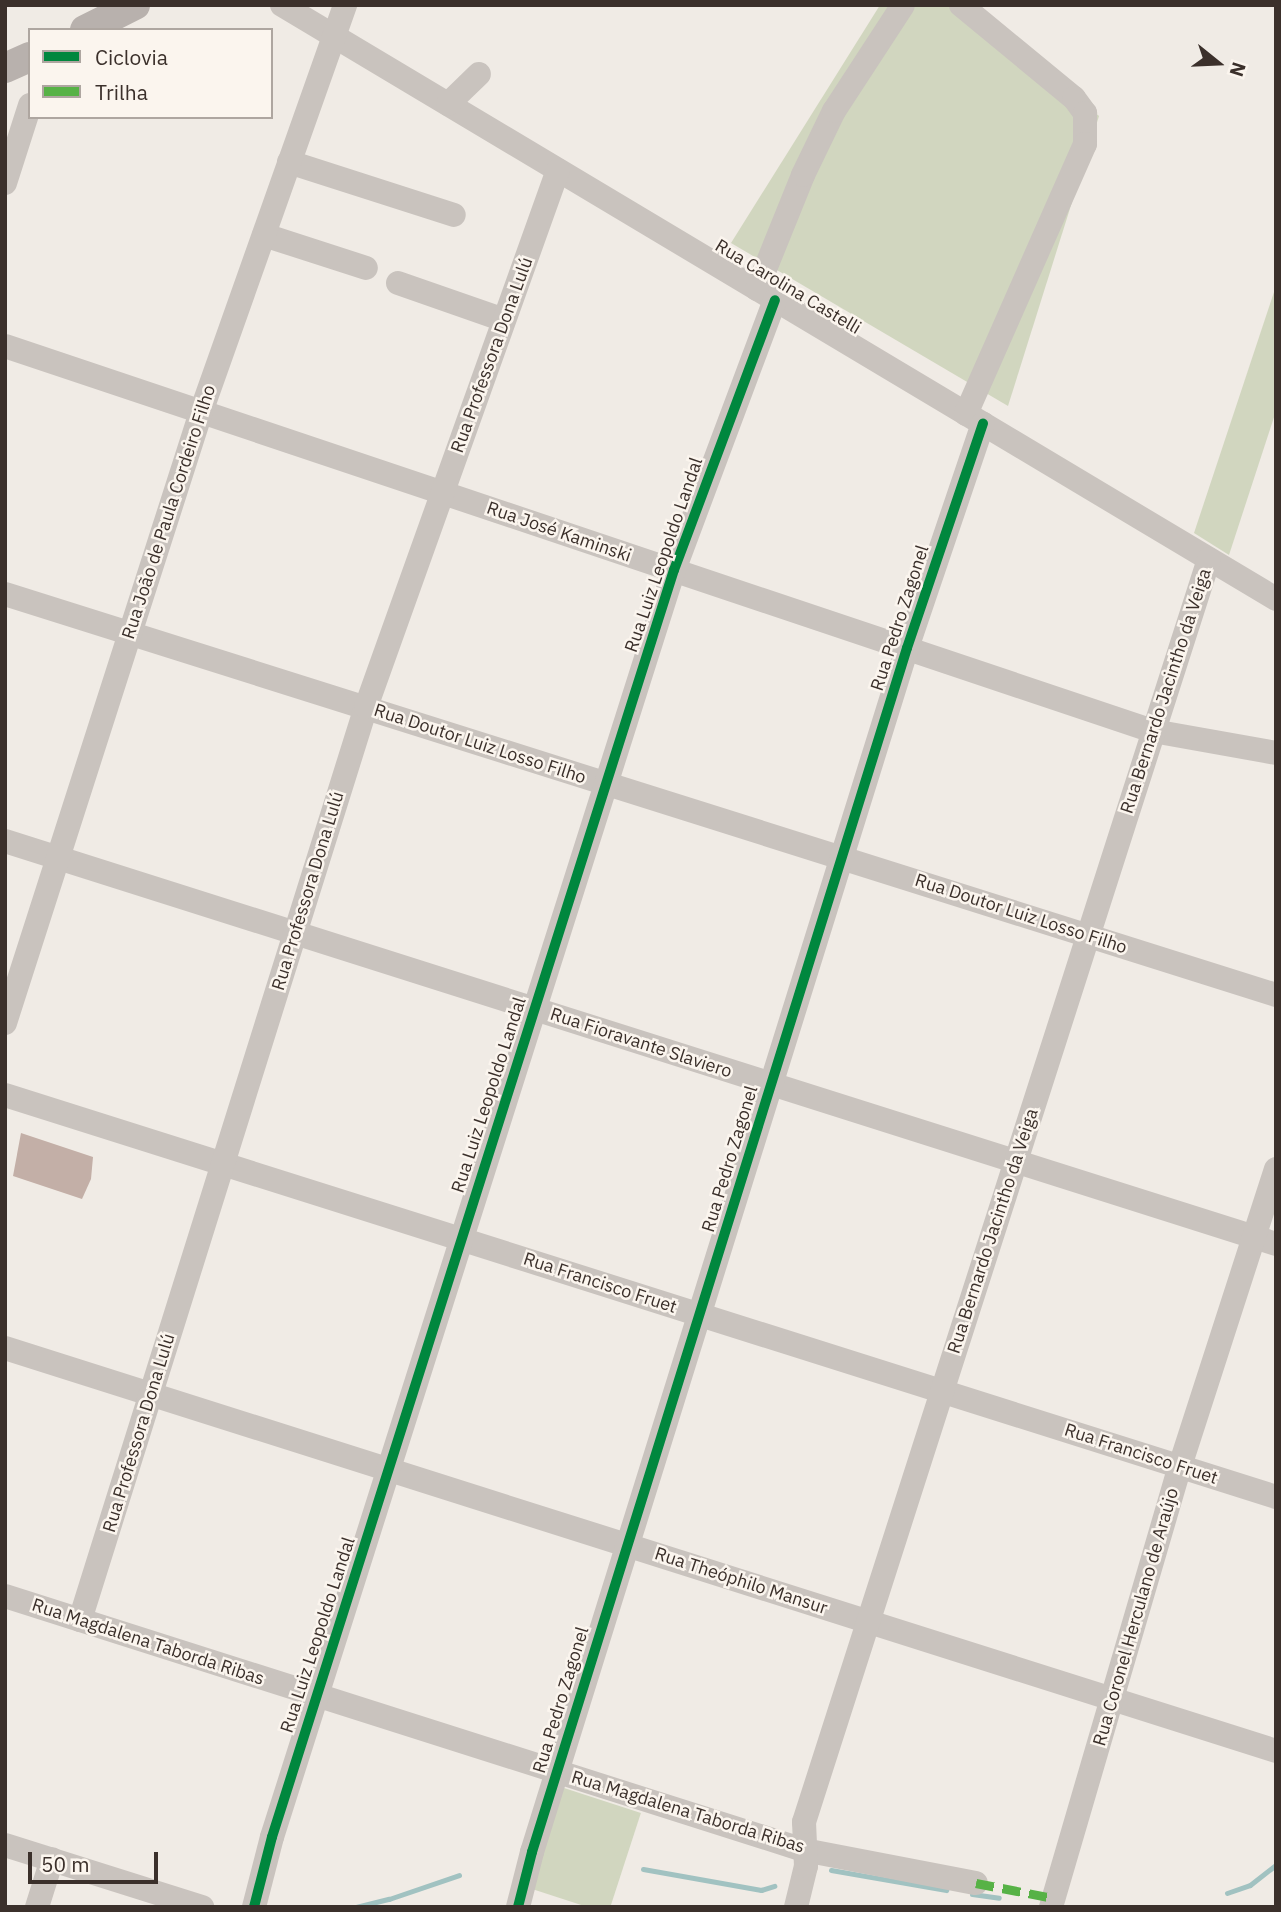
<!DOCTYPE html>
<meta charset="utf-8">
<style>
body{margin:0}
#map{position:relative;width:1281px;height:1912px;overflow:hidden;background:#f0ebe5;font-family:"IBM Plex Sans",sans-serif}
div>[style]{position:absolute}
.green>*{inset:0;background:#d1d6bf;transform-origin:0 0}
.stream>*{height:5px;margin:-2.5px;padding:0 2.5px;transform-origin:2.5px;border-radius:2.5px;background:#a1c2c1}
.building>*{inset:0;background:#c3afa7}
.minor>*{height:24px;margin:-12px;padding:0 12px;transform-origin:12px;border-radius:12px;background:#c9c3be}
.major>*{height:30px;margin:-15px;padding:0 15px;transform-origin:15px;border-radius:15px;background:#b8b1ad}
.quiet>*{height:9px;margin-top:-4.5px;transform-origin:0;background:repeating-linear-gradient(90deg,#57b246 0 18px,transparent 0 27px)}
.cycleway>*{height:10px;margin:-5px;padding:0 5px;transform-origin:5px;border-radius:5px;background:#00873e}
span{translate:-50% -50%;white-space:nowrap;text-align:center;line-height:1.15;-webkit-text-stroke:5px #fbf5ee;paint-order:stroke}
.street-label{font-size:18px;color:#3b302b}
.frame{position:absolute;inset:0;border:7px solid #3b302b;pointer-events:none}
.legend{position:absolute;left:28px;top:28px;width:245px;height:91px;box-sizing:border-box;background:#fbf5ee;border:2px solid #aea6a0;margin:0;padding:9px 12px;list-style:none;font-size:21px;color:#3b302b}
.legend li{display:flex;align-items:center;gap:14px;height:35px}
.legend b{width:35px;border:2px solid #aea6a0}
.north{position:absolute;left:1183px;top:28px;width:70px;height:70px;-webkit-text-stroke:5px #fbf5ee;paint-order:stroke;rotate:108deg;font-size:19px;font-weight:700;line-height:28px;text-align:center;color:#3b302b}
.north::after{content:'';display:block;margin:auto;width:24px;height:32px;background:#3b302b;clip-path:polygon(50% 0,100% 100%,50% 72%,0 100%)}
.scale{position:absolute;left:28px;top:1852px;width:130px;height:32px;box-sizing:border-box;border:4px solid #3b302b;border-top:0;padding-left:9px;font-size:21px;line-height:24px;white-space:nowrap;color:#3b302b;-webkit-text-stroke:5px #fbf5ee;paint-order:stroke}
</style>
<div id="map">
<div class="green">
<div style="clip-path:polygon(880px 5px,969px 5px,1099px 116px,1008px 406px,731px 243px)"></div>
<div style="clip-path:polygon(1276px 286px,1276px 411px,1229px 555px,1194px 533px)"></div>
<div style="left:561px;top:1787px;width:84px;height:106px;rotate:18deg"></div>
</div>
<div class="stream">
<div style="left:643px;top:1869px;width:120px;rotate:10.1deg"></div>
<div style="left:761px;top:1890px;width:14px;rotate:-17deg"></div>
<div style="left:831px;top:1870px;width:117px;rotate:9.9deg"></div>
<div style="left:1227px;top:1893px;width:24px;rotate:-19deg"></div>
<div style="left:1250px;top:1885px;width:33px;rotate:-38deg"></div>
<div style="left:972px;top:1894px;width:27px;rotate:8deg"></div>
<div style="left:356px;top:1907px;width:34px;rotate:-14deg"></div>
<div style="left:389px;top:1899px;width:74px;rotate:-18.9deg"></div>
</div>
<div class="building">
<div style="clip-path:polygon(21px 1133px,93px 1157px,91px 1179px,82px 1199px,13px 1176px)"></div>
</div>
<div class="minor">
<div style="left:282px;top:5px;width:1158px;rotate:30.86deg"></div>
<div style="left:961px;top:5px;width:146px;rotate:39.5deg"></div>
<div style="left:1074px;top:98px;width:19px;rotate:54deg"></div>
<div style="left:1085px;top:113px;width:31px;rotate:90deg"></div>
<div style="left:1085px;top:144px;width:295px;rotate:113.8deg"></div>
<div style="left:448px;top:104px;width:43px;rotate:-44.1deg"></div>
<div style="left:289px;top:162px;width:173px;rotate:17.8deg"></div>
<div style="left:5px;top:183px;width:82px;rotate:-72.2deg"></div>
<div style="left:264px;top:235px;width:107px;rotate:17.9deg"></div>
<div style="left:398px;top:283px;width:112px;rotate:19.2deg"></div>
<div style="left:757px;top:289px;width:123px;rotate:-68deg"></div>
<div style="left:803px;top:175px;width:71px;rotate:-64.2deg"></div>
<div style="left:834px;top:111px;width:126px;rotate:-56.9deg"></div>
<div style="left:5px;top:346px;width:1211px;rotate:18.54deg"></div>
<div style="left:1153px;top:731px;width:125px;rotate:10.1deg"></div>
<div style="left:5px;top:594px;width:1333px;rotate:17.51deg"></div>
<div style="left:5px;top:841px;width:1333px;rotate:17.59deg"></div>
<div style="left:5px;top:1023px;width:642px;rotate:-72.21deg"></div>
<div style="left:201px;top:412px;width:432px;rotate:-70.5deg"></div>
<div style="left:5px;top:1095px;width:1333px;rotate:17.55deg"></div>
<div style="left:5px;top:1348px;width:1333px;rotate:17.59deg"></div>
<div style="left:5px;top:1596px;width:838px;rotate:17.64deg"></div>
<div style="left:804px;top:1850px;width:175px;rotate:10.9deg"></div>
<div style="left:80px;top:1620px;width:957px;rotate:-72.61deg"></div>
<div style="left:366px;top:707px;width:570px;rotate:-70.33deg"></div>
<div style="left:5px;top:1845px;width:207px;rotate:17.5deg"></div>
<div style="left:37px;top:1907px;width:50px;rotate:-72.6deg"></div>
<div style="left:254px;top:1907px;width:72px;rotate:-75.6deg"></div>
<div style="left:272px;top:1837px;width:1329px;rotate:-72.4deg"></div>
<div style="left:674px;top:570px;width:288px;rotate:-69.5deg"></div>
<div style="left:518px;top:1907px;width:57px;rotate:-75.7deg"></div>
<div style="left:532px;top:1852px;width:1261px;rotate:-72.7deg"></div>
<div style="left:907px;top:648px;width:237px;rotate:-71.3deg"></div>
<div style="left:796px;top:1907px;width:42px;rotate:-76.3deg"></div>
<div style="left:806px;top:1866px;width:44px;rotate:-92.6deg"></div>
<div style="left:804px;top:1822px;width:1326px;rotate:-72.22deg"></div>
<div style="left:1051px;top:1907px;width:459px;rotate:-73.7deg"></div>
<div style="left:1180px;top:1466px;width:312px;rotate:-72.1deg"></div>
</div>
<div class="major">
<div style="left:85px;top:30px;width:56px;rotate:-26.6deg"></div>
<div style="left:5px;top:68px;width:27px;rotate:-24deg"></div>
</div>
<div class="quiet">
<div style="left:976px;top:1883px;width:78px;rotate:11deg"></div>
</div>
<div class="cycleway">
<div style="left:254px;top:1907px;width:72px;rotate:-75.6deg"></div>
<div style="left:272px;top:1837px;width:1329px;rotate:-72.4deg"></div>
<div style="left:674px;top:570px;width:288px;rotate:-69.5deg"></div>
<div style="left:518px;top:1907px;width:57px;rotate:-75.7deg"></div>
<div style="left:532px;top:1852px;width:1261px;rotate:-72.7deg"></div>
<div style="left:907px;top:648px;width:237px;rotate:-71.3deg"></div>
</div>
<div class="street-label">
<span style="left:788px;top:287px;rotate:31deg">Rua Carolina Castelli</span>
<span style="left:492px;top:355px;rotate:-70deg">Rua Professora Dona Lulú</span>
<span style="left:169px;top:512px;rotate:-72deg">Rua João de Paula Cordeiro Filho</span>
<span style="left:559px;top:532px;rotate:19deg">Rua José Kaminski</span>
<span style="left:664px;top:555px;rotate:-71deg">Rua Luiz Leopoldo Landal</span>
<span style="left:900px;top:618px;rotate:-72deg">Rua Pedro Zagonel</span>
<span style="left:1166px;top:691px;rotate:-72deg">Rua Bernardo Jacintho da Veiga</span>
<span style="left:480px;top:744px;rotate:18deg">Rua Doutor Luiz Losso Filho</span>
<span style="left:308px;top:891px;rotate:-73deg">Rua Professora Dona Lulú</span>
<span style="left:1021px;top:914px;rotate:18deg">Rua Doutor Luiz Losso Filho</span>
<span style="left:641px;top:1043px;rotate:18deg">Rua Fioravante Slaviero</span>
<span style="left:489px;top:1095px;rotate:-72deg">Rua Luiz Leopoldo Landal</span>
<span style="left:730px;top:1159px;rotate:-73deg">Rua Pedro Zagonel</span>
<span style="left:993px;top:1231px;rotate:-72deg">Rua Bernardo Jacintho da Veiga</span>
<span style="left:600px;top:1283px;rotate:18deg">Rua Francisco Fruet</span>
<span style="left:139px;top:1433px;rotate:-73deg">Rua Professora Dona Lulú</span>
<span style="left:1141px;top:1454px;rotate:18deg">Rua Francisco Fruet</span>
<span style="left:741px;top:1581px;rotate:18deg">Rua Theóphilo Mansur</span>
<span style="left:1136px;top:1617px;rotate:-74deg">Rua Coronel Herculano de Araújo</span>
<span style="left:318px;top:1635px;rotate:-72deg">Rua Luiz Leopoldo Landal</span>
<span style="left:148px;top:1642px;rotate:18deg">Rua Magdalena Taborda Ribas</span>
<span style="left:561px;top:1700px;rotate:-73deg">Rua Pedro Zagonel</span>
<span style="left:688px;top:1812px;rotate:17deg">Rua Magdalena Taborda Ribas</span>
</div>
<div class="frame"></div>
<ul class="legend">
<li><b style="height:9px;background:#00873e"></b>Ciclovia</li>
<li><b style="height:9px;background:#57b246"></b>Trilha</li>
</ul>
<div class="north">N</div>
<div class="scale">50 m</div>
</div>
